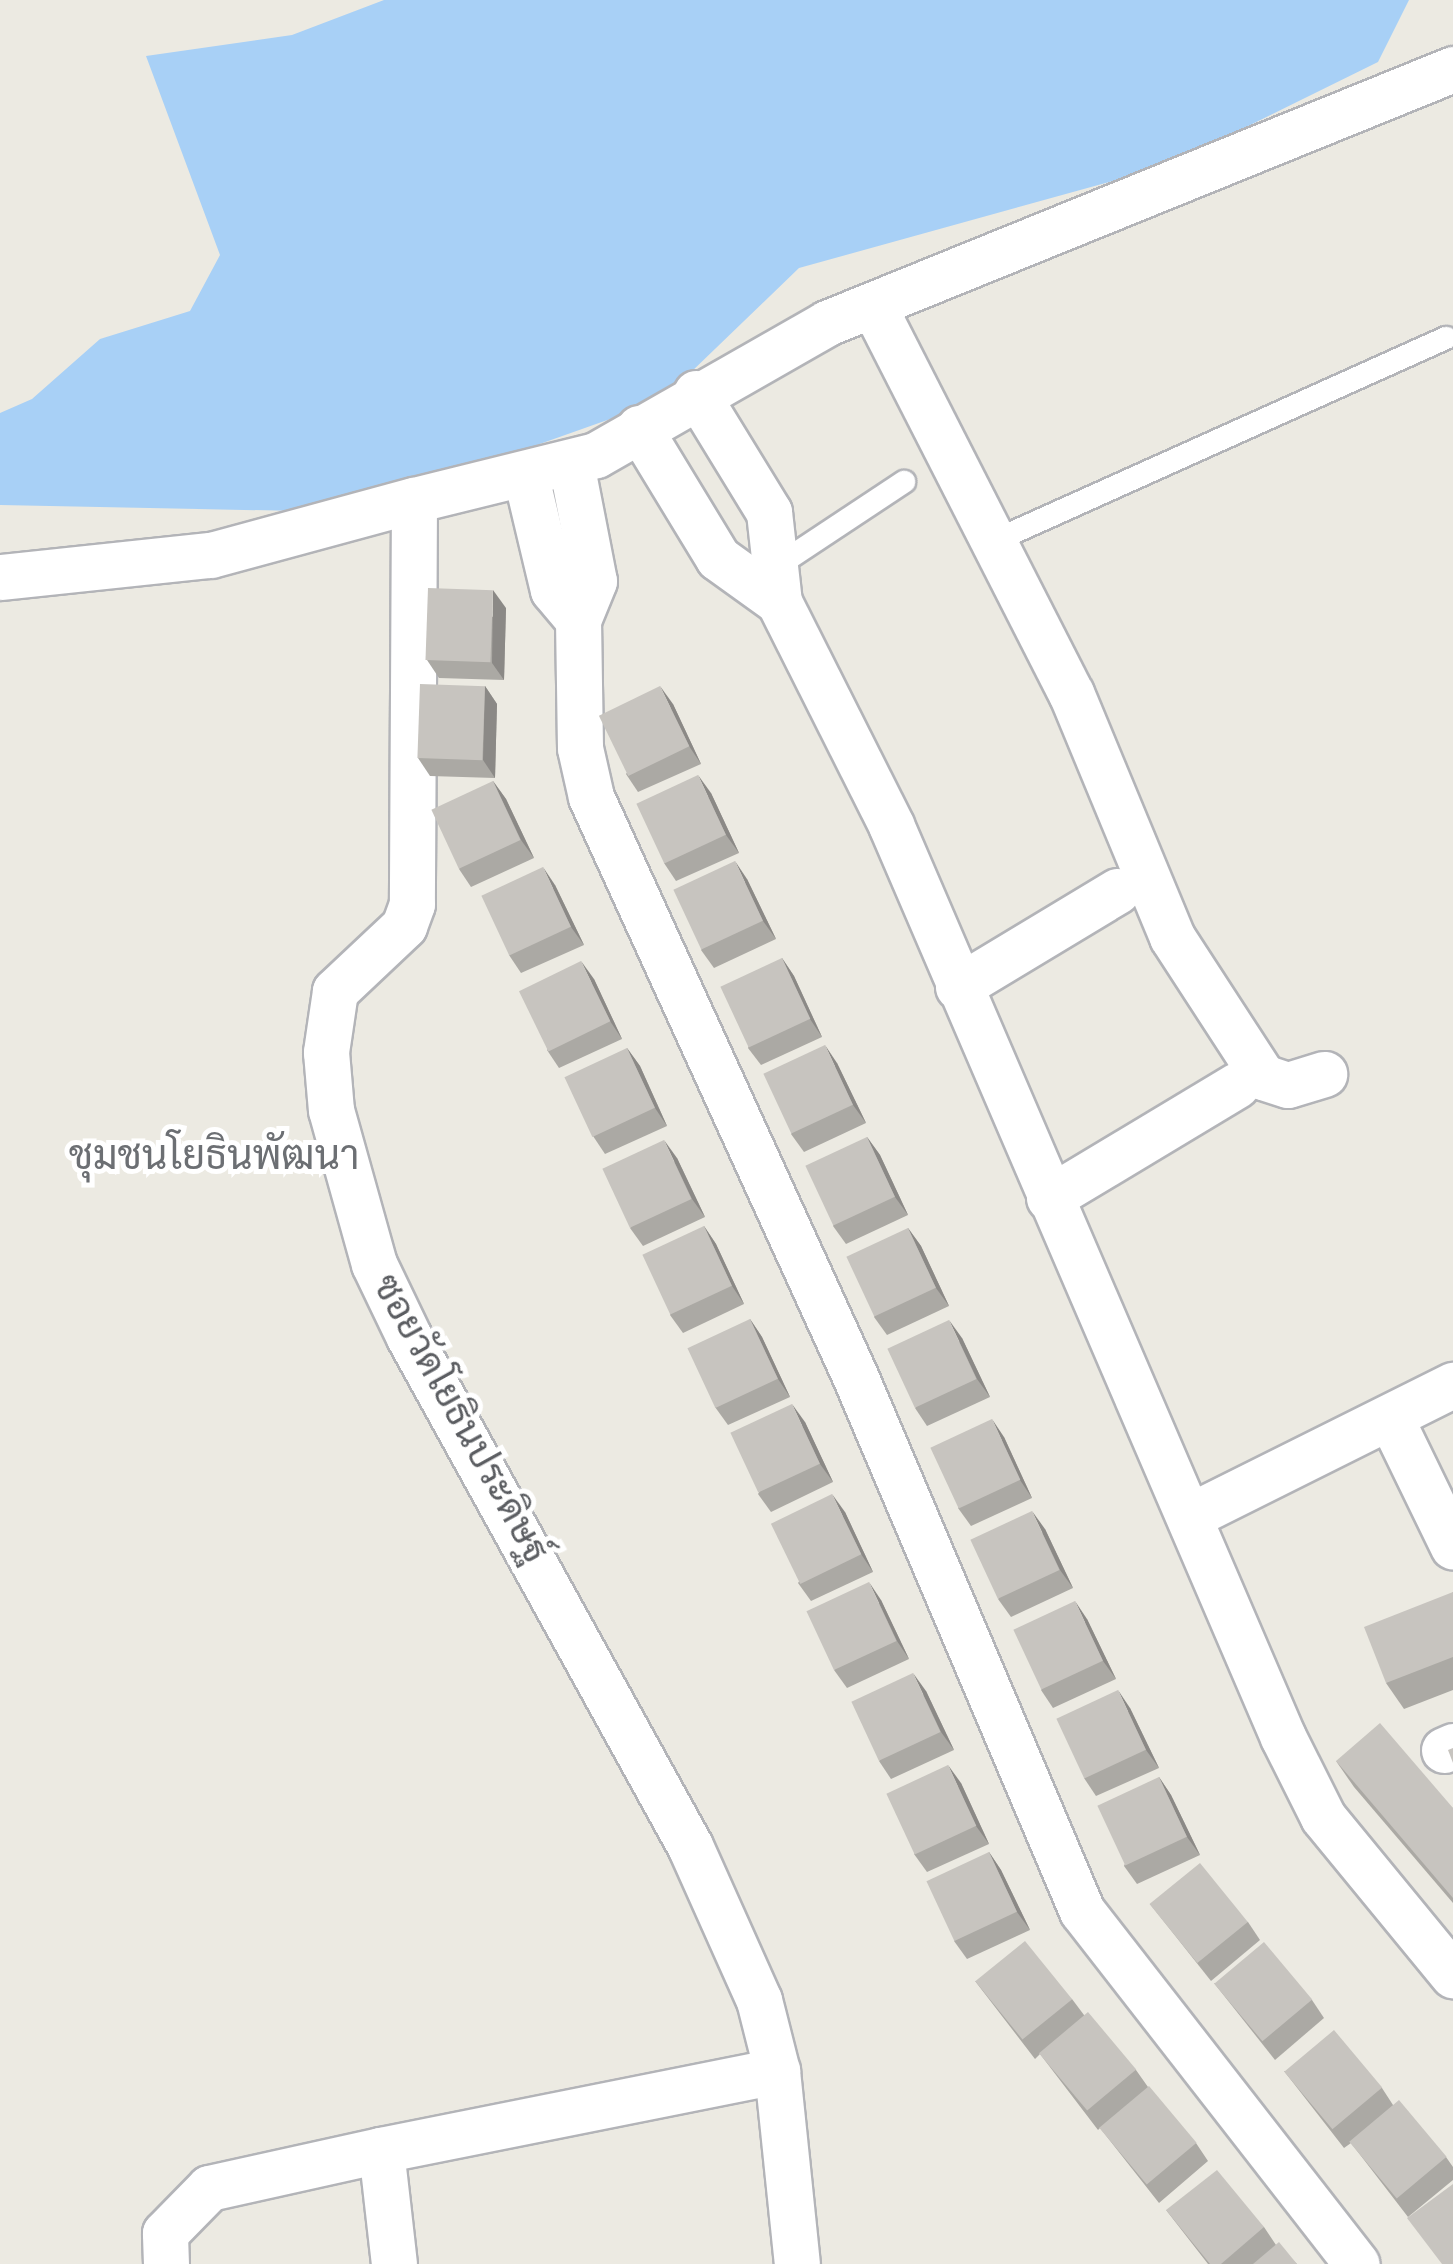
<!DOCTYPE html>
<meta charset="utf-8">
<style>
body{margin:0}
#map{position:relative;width:1453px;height:2264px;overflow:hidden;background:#eceae2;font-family:"Sofia Sans Condensed",Sarabun,sans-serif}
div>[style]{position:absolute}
.water>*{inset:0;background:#a8d0f6}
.roads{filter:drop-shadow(2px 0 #b3b4b8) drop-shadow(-2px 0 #b3b4b8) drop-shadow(0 2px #b3b4b8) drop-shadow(0 -2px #b3b4b8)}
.service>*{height:22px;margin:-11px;padding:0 11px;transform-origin:11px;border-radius:11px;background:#fff}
.minor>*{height:45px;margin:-22.5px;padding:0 22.5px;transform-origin:22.5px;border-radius:22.5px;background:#fff}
.wall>*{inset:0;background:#aba9a4}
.shaded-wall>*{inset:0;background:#8b8986}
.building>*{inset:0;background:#c7c4bf;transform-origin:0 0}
span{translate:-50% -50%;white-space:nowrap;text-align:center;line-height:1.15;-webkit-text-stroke:10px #fff;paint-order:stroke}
.street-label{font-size:38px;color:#5b5d61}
.neighbourhood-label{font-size:40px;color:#6c6f73}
</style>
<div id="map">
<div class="water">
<div style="clip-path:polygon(384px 0,1409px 0,1378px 62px,1167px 166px,799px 268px,661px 401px,348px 512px,0 505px,0 413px,32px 399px,100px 339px,190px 311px,220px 255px,146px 56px,292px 35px)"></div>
</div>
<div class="roads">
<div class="service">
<div style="left:992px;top:542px;width:498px;rotate:-24.2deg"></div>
<div style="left:780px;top:564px;width:149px;rotate:-33.5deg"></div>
</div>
<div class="minor">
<div style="left:873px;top:305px;width:436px;rotate:63deg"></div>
<div style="left:1071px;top:693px;width:264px;rotate:67.5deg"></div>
<div style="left:1172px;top:937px;width:167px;rotate:57deg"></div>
<div style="left:1263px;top:1077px;width:26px;rotate:18deg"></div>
<div style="left:1288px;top:1085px;width:38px;rotate:-17deg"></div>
<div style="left:696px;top:393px;width:140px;rotate:58.5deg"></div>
<div style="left:769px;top:512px;width:91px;rotate:83.7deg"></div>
<div style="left:779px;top:602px;width:250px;rotate:63.3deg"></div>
<div style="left:891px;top:825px;width:993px;rotate:66.74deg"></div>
<div style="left:1283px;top:1737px;width:89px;rotate:63.4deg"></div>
<div style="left:1323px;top:1817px;width:205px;rotate:50.6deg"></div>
<div style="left:639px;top:428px;width:152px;rotate:58.7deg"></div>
<div style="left:718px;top:558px;width:75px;rotate:35.8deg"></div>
<div style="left:571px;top:463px;width:120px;rotate:79deg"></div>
<div style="left:594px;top:581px;width:42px;rotate:112.3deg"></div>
<div style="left:578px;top:620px;width:128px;rotate:89.1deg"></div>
<div style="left:580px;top:748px;width:50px;rotate:77.3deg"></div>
<div style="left:591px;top:797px;width:636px;rotate:65.49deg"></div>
<div style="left:855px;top:1376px;width:581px;rotate:67.01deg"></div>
<div style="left:1082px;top:1911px;width:447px;rotate:52.1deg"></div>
<div style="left:526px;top:477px;width:116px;rotate:76.6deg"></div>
<div style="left:553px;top:590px;width:39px;rotate:50deg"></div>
<div style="left:414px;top:500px;width:187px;rotate:-13.9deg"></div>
<div style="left:596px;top:455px;width:266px;rotate:-29.7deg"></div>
<div style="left:827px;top:323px;width:676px;rotate:-22.08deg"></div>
<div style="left:0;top:577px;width:212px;rotate:-6deg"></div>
<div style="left:211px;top:555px;width:210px;rotate:-15.2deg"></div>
<div style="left:414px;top:500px;width:404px;rotate:90.3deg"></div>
<div style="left:412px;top:904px;width:23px;rotate:110deg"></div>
<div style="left:404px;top:926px;width:95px;rotate:136.7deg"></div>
<div style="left:335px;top:991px;width:62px;rotate:98.4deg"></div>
<div style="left:326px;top:1052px;width:58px;rotate:85.1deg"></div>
<div style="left:331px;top:1110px;width:160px;rotate:74.4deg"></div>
<div style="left:374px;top:1264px;width:81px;rotate:64.4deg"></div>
<div style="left:409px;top:1337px;width:581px;rotate:61.1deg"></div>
<div style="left:690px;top:1846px;width:169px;rotate:65.9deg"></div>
<div style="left:759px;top:2000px;width:73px;rotate:75.8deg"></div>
<div style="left:777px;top:2071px;width:194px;rotate:84.1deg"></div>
<div style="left:958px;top:987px;width:186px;rotate:-31.1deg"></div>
<div style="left:1049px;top:1198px;width:219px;rotate:-31deg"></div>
<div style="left:1390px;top:1417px;width:144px;rotate:64.1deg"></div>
<div style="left:1192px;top:1515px;width:292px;rotate:-26.5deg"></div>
<div style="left:1444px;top:1750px;width:10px;rotate:-24deg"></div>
<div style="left:166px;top:2264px;width:31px;rotate:-92deg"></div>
<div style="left:165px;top:2233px;width:63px;rotate:-45.6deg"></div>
<div style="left:209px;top:2188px;width:176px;rotate:-12.5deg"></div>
<div style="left:394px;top:2264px;width:115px;rotate:-96.5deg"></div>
<div style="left:381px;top:2150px;width:404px;rotate:-11.3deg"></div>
</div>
</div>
<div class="wall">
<div style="clip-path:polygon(506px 608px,504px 680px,439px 678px,427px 660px)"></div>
<div style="clip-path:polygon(485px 686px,497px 704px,495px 778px,430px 776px,418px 758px)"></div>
<div style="clip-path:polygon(673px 704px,701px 764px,638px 792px,626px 774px)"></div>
<div style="clip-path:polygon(493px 781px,506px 799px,534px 858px,471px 887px,459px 869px)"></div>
<div style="clip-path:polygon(711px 793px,739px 853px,676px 881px,664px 863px)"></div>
<div style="clip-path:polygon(747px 879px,776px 939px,714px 968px,701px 950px)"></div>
<div style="clip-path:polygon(555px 885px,584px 945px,521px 973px,509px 955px)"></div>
<div style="clip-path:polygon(782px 958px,794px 976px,822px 1037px,761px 1065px,748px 1048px)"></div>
<div style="clip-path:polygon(594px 979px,622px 1039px,559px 1068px,547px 1050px)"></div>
<div style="clip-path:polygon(627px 1048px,640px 1066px,667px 1126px,605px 1154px,593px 1136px)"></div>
<div style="clip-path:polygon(837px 1063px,866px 1123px,804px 1152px,791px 1134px)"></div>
<div style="clip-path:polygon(867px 1137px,880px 1155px,908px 1215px,846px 1244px,833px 1226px)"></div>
<div style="clip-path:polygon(677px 1158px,705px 1217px,643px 1246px,630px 1228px)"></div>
<div style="clip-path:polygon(704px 1226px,716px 1244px,744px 1304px,683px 1333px,670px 1315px)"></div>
<div style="clip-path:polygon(908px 1228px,921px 1246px,949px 1306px,887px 1335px,874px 1317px)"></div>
<div style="clip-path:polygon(750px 1319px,762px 1337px,790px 1397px,728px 1425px,715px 1407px)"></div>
<div style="clip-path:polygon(962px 1338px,990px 1397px,927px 1426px,915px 1408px)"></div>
<div style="clip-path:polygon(805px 1422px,833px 1482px,771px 1512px,758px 1494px)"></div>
<div style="clip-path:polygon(1004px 1437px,1032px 1498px,971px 1526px,958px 1508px)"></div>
<div style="clip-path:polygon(845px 1512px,873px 1572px,811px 1601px,798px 1583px)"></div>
<div style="clip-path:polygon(1045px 1529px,1073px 1588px,1011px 1617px,998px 1599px)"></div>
<div style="clip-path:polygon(1453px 1592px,1453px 1690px,1404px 1709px,1386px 1683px)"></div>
<div style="clip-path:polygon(881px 1600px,909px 1659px,847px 1688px,834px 1670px)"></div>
<div style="clip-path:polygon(1087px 1619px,1116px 1679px,1053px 1708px,1041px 1690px)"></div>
<div style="clip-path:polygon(926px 1691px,954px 1750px,891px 1779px,879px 1761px)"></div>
<div style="clip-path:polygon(1130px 1708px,1159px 1768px,1096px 1796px,1084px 1778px)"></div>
<div style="clip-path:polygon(1336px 1761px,1453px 1808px,1453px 1903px,1354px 1787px)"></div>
<div style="clip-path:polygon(1159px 1777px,1171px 1795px,1200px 1855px,1137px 1884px,1124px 1866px)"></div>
<div style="clip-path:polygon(961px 1783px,989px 1844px,927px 1872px,914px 1854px)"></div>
<div style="clip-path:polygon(989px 1852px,1001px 1870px,1030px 1930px,967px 1959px,954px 1941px)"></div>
<div style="clip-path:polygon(1150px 1904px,1248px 1922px,1260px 1940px,1211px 1981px)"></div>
<div style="clip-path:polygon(975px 1981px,1072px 1999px,1084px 2015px,1136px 2070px,1148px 2087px,1196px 2143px,1208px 2161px,1159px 2203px,1100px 2128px,1098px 2130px,1040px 2054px,1035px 2059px)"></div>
<div style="clip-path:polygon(1214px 1983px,1312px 2000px,1324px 2018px,1275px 2060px)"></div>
<div style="clip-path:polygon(1284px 2071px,1382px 2088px,1393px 2105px,1446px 2157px,1453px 2167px,1453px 2180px,1408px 2217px,1351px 2143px,1344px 2148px)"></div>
<div style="clip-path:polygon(1166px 2210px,1264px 2227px,1276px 2245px,1297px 2264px,1208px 2264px)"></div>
</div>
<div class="shaded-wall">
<div style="clip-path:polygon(493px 590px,506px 608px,504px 680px,492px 663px)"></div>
<div style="clip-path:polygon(485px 686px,497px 704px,495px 778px,483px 760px)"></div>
<div style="clip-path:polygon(660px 686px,673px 704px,701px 764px,689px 746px)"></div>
<div style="clip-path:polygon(698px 775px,711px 793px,739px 853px,726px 835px)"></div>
<div style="clip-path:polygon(493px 781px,506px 799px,534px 858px,521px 840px)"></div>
<div style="clip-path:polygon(735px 861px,747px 879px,776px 939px,763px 921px)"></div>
<div style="clip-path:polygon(543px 867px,555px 885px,584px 945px,571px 927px)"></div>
<div style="clip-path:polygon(782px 958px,794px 976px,822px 1037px,810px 1019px)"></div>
<div style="clip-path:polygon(581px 961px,594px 979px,622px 1039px,610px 1021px)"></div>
<div style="clip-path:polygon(825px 1045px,837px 1063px,866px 1123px,853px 1105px)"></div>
<div style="clip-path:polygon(627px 1048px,640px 1066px,667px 1126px,655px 1108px)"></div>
<div style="clip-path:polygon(867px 1137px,880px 1155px,908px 1215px,895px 1197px)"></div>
<div style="clip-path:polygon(664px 1140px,677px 1158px,705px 1217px,692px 1199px)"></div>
<div style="clip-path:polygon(704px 1226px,716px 1244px,744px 1304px,732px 1286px)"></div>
<div style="clip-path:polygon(908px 1228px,921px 1246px,949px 1306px,936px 1288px)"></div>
<div style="clip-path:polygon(750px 1319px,762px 1337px,790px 1397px,778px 1379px)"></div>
<div style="clip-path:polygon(949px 1320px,962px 1338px,990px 1397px,977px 1379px)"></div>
<div style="clip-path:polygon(792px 1404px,805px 1422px,833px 1482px,820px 1464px)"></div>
<div style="clip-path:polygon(992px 1419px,1004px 1437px,1032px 1498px,1020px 1480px)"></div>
<div style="clip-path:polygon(832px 1494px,845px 1512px,873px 1572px,861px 1554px)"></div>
<div style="clip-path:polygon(1032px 1511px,1045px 1529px,1073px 1588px,1060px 1570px)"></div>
<div style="clip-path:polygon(869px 1582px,881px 1600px,909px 1659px,897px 1641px)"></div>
<div style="clip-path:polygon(1075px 1601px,1087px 1619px,1116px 1679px,1103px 1661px)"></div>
<div style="clip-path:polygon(913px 1673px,926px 1691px,954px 1750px,941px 1732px)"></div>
<div style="clip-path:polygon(1118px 1690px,1130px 1708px,1159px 1768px,1146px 1750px)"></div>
<div style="clip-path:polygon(948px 1765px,961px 1783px,989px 1844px,976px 1826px)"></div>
<div style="clip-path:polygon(1159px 1777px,1171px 1795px,1200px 1855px,1187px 1837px)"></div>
<div style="clip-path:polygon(989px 1852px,1001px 1870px,1030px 1930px,1017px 1912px)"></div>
</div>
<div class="building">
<div style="left:428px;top:588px;width:65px;height:72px;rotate:2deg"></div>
<div style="left:420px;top:684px;width:65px;height:74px;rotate:2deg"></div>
<div style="left:660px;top:686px;width:67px;height:68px;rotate:64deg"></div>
<div style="left:698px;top:775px;width:66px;height:68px;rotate:65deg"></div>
<div style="left:493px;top:781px;width:65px;height:68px;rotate:65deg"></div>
<div style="left:735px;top:861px;width:66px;height:68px;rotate:65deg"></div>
<div style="left:543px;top:867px;width:66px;height:68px;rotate:65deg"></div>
<div style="left:782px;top:958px;width:67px;height:68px;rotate:65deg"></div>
<div style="left:581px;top:961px;width:67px;height:69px;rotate:64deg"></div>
<div style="left:825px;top:1045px;width:66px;height:68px;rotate:65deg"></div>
<div style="left:627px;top:1048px;width:66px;height:69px;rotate:65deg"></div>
<div style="left:867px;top:1137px;width:66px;height:68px;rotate:65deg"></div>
<div style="left:664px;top:1140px;width:65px;height:68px;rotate:65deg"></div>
<div style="left:704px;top:1226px;width:66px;height:68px;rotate:65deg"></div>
<div style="left:908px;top:1228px;width:66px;height:68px;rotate:65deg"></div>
<div style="left:750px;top:1319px;width:66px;height:69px;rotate:65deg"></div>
<div style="left:949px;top:1320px;width:65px;height:68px;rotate:65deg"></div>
<div style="left:792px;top:1404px;width:66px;height:68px;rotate:65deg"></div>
<div style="left:992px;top:1419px;width:67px;height:68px;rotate:65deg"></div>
<div style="left:832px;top:1494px;width:67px;height:68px;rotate:64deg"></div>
<div style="left:1032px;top:1511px;width:65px;height:68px;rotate:65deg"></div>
<div style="left:869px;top:1582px;width:65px;height:69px;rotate:65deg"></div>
<div style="clip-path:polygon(1453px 1592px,1453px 1657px,1386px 1683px,1364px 1627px)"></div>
<div style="left:1075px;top:1601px;width:66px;height:68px;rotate:65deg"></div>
<div style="left:913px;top:1673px;width:65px;height:68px;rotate:65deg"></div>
<div style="left:1118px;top:1690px;width:66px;height:68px;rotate:65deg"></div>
<div style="clip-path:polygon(1380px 1723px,1453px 1808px,1453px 1898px,1336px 1761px)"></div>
<div style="clip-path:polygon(1453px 1748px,1453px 1763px,1448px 1750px)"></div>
<div style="left:948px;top:1765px;width:67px;height:68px;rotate:65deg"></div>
<div style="left:1159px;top:1777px;width:66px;height:68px;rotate:65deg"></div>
<div style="left:989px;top:1852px;width:66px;height:69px;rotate:65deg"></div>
<div style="left:1200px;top:1863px;width:76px;height:65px;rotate:51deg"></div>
<div style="left:1025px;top:1941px;width:75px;height:64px;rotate:51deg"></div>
<div style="left:1264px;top:1942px;width:75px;height:65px;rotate:50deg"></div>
<div style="left:1088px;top:2012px;width:75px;height:64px;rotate:50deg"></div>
<div style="left:1334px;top:2030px;width:75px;height:65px;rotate:50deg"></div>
<div style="left:1149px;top:2086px;width:74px;height:65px;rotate:50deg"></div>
<div style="left:1399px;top:2100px;width:74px;height:65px;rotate:50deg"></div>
<div style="clip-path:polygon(1217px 2170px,1264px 2227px,1221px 2264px,1210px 2264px,1166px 2210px)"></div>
<div style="clip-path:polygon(1453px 2184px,1453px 2264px,1442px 2264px,1407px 2218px)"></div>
<div style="clip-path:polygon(1279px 2242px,1297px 2264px,1253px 2264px)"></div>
</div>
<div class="street-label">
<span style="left:460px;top:1419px;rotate:61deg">ซอยวัดโยธินประดิษฐ์</span>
</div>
<div class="neighbourhood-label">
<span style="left:214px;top:1157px">ชุมชนโยธินพัฒนา</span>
</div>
</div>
